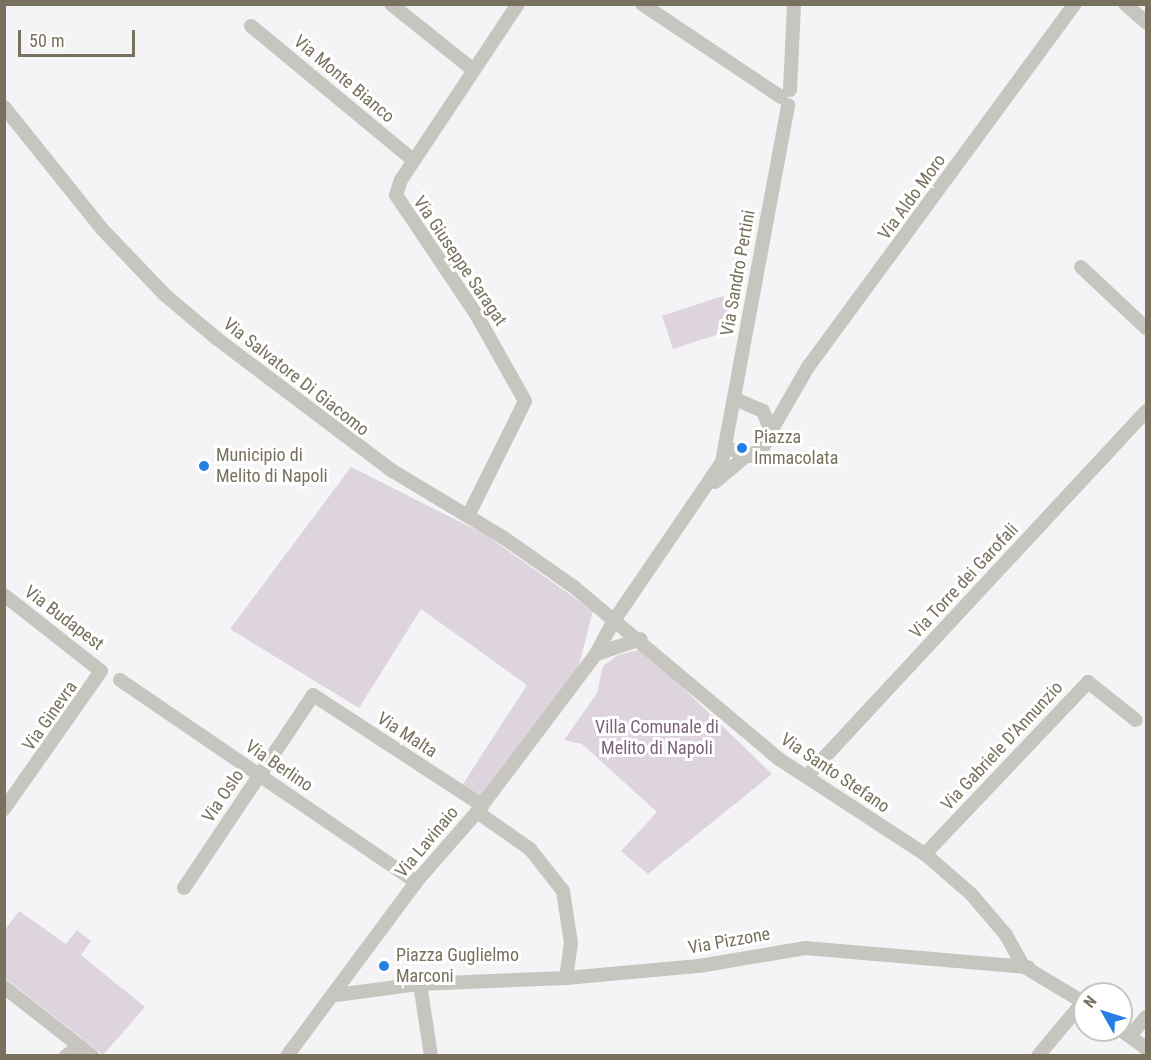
<!DOCTYPE html>
<style>
body{margin:0}
#map{position:relative;width:1151px;height:1060px;overflow:hidden;background:#f4f3f6;font-family:"Roboto Condensed",sans-serif}
div>[style]{position:absolute}
.green>*{inset:0;background:#ddd4dd;transform-origin:0 0}
.street>*{height:14px;margin:-7px;padding:0 7px;transform-origin:7px;border-radius:7px;background:#c7c5bf}
.dots>*{width:16px;height:16px;translate:-50% -50%;box-sizing:border-box;border:3px solid #fff;border-radius:50%}
span{translate:-50% -50%;white-space:nowrap;text-align:center;line-height:1.15;-webkit-text-stroke:6px #fff;paint-order:stroke}
.street-label{font-size:18px;color:#78715d}
.poi-label{font-size:18px;color:#78715d}
.left{translate:0 -50%;text-align:left}
.park-label{font-size:18px;color:#7b6479}
.frame{position:absolute;inset:0;border:6px solid #78715d;pointer-events:none}
.north{position:absolute;left:1073px;top:982px;width:60px;height:60px;box-sizing:border-box;background:#fff;border:2px solid #c9c6be;border-radius:50%;rotate:309deg;font-size:16px;font-weight:700;line-height:24px;text-align:center;color:#78715d}
.north::after{content:'';display:block;margin:auto;width:21px;height:27px;background:#2680e3;clip-path:polygon(50% 0,100% 100%,50% 72%,0 100%)}
.scale{position:absolute;left:18px;top:30px;width:117px;height:27px;box-sizing:border-box;border:3px solid #78715d;border-top:0;padding-left:8px;font-size:18px;line-height:21px;white-space:nowrap;color:#78715d;-webkit-text-stroke:4px #fff;paint-order:stroke}
</style>
<div id="map">
<div class="green">
<div style="left:723px;top:296px;width:35px;height:64px;rotate:72deg"></div>
<div style="clip-path:polygon(351px 467px,486px 535px,593px 611px,578px 668px,482px 798px,463px 784px,527px 685px,421px 609px,359px 708px,230px 629px)"></div>
<div style="clip-path:polygon(643px 649px,772px 774px,648px 874px,621px 851px,657px 812px,582px 744px,564px 740px,597px 693px,603px 666px,618px 655px)"></div>
<div style="clip-path:polygon(19px 911px,66px 944px,77px 930px,91px 941px,81px 955px,145px 1007px,103px 1055px,5px 978px,4px 931px)"></div>
</div>
<div class="street">
<div style="left:391px;top:4px;width:104px;rotate:38.7deg"></div>
<div style="left:642px;top:4px;width:167px;rotate:33.8deg"></div>
<div style="left:1125px;top:4px;width:28px;rotate:41deg"></div>
<div style="left:251px;top:26px;width:210px;rotate:39.6deg"></div>
<div style="left:790px;top:90px;width:86px;rotate:-87.3deg"></div>
<div style="left:4px;top:107px;width:156px;rotate:51.2deg"></div>
<div style="left:102px;top:229px;width:91px;rotate:46.3deg"></div>
<div style="left:165px;top:295px;width:67px;rotate:40.1deg"></div>
<div style="left:216px;top:338px;width:219px;rotate:37deg"></div>
<div style="left:391px;top:470px;width:132px;rotate:31deg"></div>
<div style="left:504px;top:538px;width:85px;rotate:35deg"></div>
<div style="left:574px;top:587px;width:268px;rotate:40deg"></div>
<div style="left:779px;top:759px;width:174px;rotate:33.1deg"></div>
<div style="left:925px;top:854px;width:61px;rotate:41deg"></div>
<div style="left:971px;top:894px;width:54px;rotate:49.5deg"></div>
<div style="left:1006px;top:935px;width:35px;rotate:61deg"></div>
<div style="left:1023px;top:966px;width:70px;rotate:31deg"></div>
<div style="left:1083px;top:1002px;width:70px;rotate:129.8deg"></div>
<div style="left:1081px;top:267px;width:89px;rotate:43.2deg"></div>
<div style="left:771px;top:431px;width:74px;rotate:-60deg"></div>
<div style="left:808px;top:367px;width:451px;rotate:-53.7deg"></div>
<div style="left:727px;top:448px;width:24px;rotate:19deg"></div>
<div style="left:750px;top:456px;width:17px;rotate:-36deg"></div>
<div style="left:764px;top:446px;width:17px;rotate:-65deg"></div>
<div style="left:771px;top:431px;width:22px;rotate:-112deg"></div>
<div style="left:763px;top:411px;width:30px;rotate:-157deg"></div>
<div style="left:715px;top:482px;width:39px;rotate:-40deg"></div>
<div style="left:468px;top:516px;width:128px;rotate:-63.6deg"></div>
<div style="left:525px;top:401px;width:100px;rotate:-119.4deg"></div>
<div style="left:476px;top:314px;width:143px;rotate:-123.9deg"></div>
<div style="left:396px;top:195px;width:16px;rotate:-72deg"></div>
<div style="left:401px;top:180px;width:211px;rotate:-56.4deg"></div>
<div style="left:4px;top:595px;width:123px;rotate:38.1deg"></div>
<div style="left:101px;top:671px;width:169px;rotate:125.1deg"></div>
<div style="left:596px;top:654px;width:47px;rotate:-18.4deg"></div>
<div style="left:120px;top:680px;width:358px;rotate:34.3deg"></div>
<div style="left:808px;top:775px;width:497px;rotate:-47.1deg"></div>
<div style="left:477px;top:812px;width:65px;rotate:34.9deg"></div>
<div style="left:530px;top:849px;width:53px;rotate:51.8deg"></div>
<div style="left:563px;top:891px;width:53px;rotate:81.3deg"></div>
<div style="left:571px;top:943px;width:35px;rotate:98deg"></div>
<div style="left:925px;top:854px;width:237px;rotate:-46.5deg"></div>
<div style="left:1088px;top:682px;width:61px;rotate:38.4deg"></div>
<div style="left:184px;top:888px;width:232px;rotate:-56.2deg"></div>
<div style="left:313px;top:695px;width:202px;rotate:33.1deg"></div>
<div style="left:420px;top:984px;width:73px;rotate:81.3deg"></div>
<div style="left:4px;top:987px;width:112px;rotate:38.1deg"></div>
<div style="left:336px;top:995px;width:85px;rotate:-7.5deg"></div>
<div style="left:420px;top:984px;width:146px;rotate:-2.4deg"></div>
<div style="left:566px;top:978px;width:134px;rotate:-5.2deg"></div>
<div style="left:699px;top:966px;width:108px;rotate:-9.6deg"></div>
<div style="left:805px;top:948px;width:224px;rotate:4.9deg"></div>
<div style="left:1121px;top:1030px;width:31px;rotate:36deg"></div>
<div style="left:1130px;top:1036px;width:25px;rotate:-50deg"></div>
<div style="left:66px;top:1056px;width:17px;rotate:-36deg"></div>
<div style="left:287px;top:1056px;width:217px;rotate:-53.4deg"></div>
<div style="left:416px;top:882px;width:93px;rotate:-48.9deg"></div>
<div style="left:477px;top:812px;width:198px;rotate:-53deg"></div>
<div style="left:596px;top:654px;width:40px;rotate:-62deg"></div>
<div style="left:615px;top:619px;width:190px;rotate:-55.7deg"></div>
<div style="left:722px;top:462px;width:363px;rotate:-79.5deg"></div>
</div>
<div class="dots">
<div style="left:742px;top:448px;background:#2680e3"></div>
<div style="left:204px;top:466px;background:#2680e3"></div>
<div style="left:384px;top:966px;background:#2680e3"></div>
</div>
<div class="street-label">
<span style="left:344px;top:79px;rotate:40deg">Via Monte Bianco</span>
<span style="left:912px;top:197px;rotate:-54deg">Via Aldo Moro</span>
<span style="left:460px;top:261px;rotate:56deg">Via Giuseppe Saragat</span>
<span style="left:738px;top:273px;rotate:-80deg">Via Sandro Pertini</span>
<span style="left:296px;top:377px;rotate:38deg">Via Salvatore Di Giacomo</span>
<span style="left:964px;top:581px;rotate:-47deg">Via Torre dei Garofali</span>
<span style="left:64px;top:618px;rotate:37deg">Via Budapest</span>
<span style="left:50px;top:716px;rotate:-55deg">Via Ginevra</span>
<span style="left:407px;top:735px;rotate:33deg">Via Malta</span>
<span style="left:1002px;top:746px;rotate:-47deg">Via Gabriele D'Annunzio</span>
<span style="left:279px;top:766px;rotate:34deg">Via Berlino</span>
<span style="left:835px;top:773px;rotate:34deg">Via Santo Stefano</span>
<span style="left:223px;top:796px;rotate:-56deg">Via Oslo</span>
<span style="left:427px;top:842px;rotate:-50deg">Via Lavinaio</span>
<span style="left:729px;top:941px;rotate:-10deg">Via Pizzone</span>
</div>
<div class="poi-label">
<span class="left" style="left:754px;top:448px">Piazza<br>Immacolata</span>
<span class="left" style="left:216px;top:466px">Municipio di<br>Melito di Napoli</span>
<span class="left" style="left:396px;top:966px">Piazza Guglielmo<br>Marconi</span>
</div>
<div class="park-label">
<span style="left:657px;top:738px">Villa Comunale di<br>Melito di Napoli</span>
</div>
<div class="frame"></div>
<div class="north">N</div>
<div class="scale">50 m</div>
</div>
